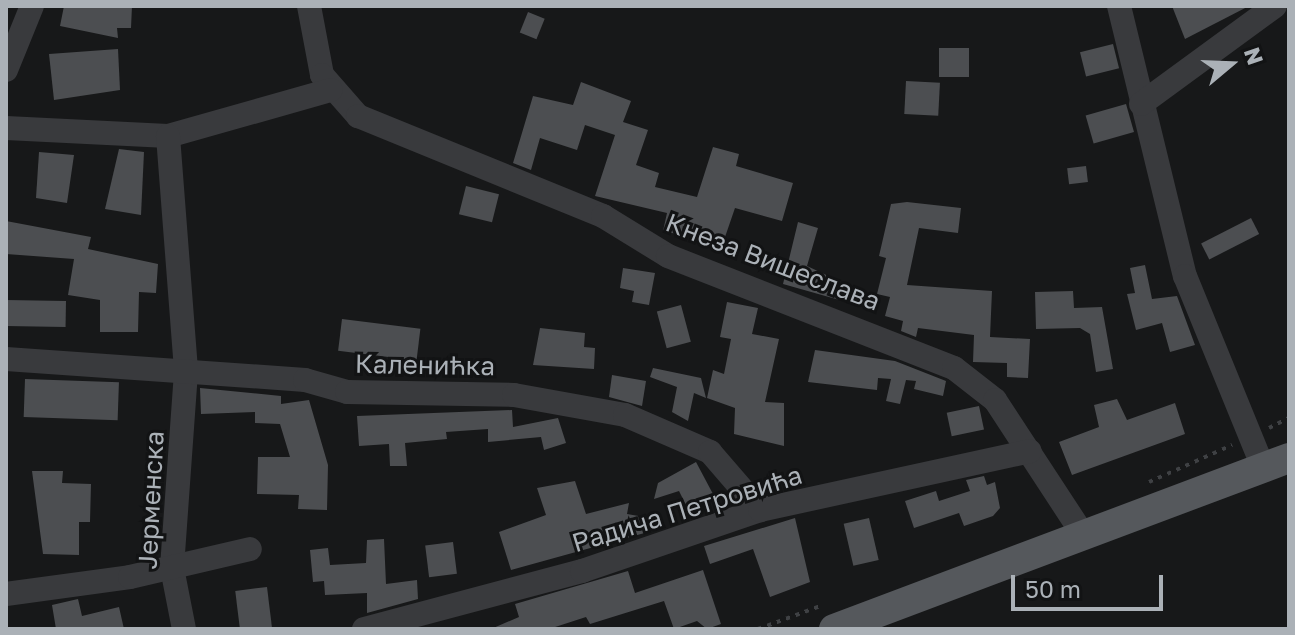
<!DOCTYPE html>
<meta charset="utf-8">
<style>
body{margin:0}
#map{position:relative;width:1295px;height:635px;overflow:hidden;background:#171819;font-family:"Golos Text",sans-serif}
div>[style]{position:absolute}
.building>*{inset:0;background:#4c4e51;transform-origin:0 0}
.path>*{height:4px;margin-top:-2px;transform-origin:0;background:repeating-linear-gradient(90deg,#3f4144 0 4px,transparent 0 10px)}
.minor>*{height:24px;margin:-12px;padding:0 12px;transform-origin:12px;border-radius:12px;background:#393a3d}
.major>*{height:30px;margin:-15px;padding:0 15px;transform-origin:15px;border-radius:15px;background:#55585c}
span{translate:-50% -50%;white-space:nowrap;text-align:center;line-height:1.15;-webkit-text-stroke:6px #121314;paint-order:stroke}
.street-label{font-size:26px;color:#abb1b7}
.frame{position:absolute;inset:0;border:8px solid #abb1b7;pointer-events:none}
.north{position:absolute;left:1191px;top:24px;width:80px;height:80px;-webkit-text-stroke:6px #121314;paint-order:stroke;rotate:71deg;font-size:22px;font-weight:700;line-height:32px;text-align:center;color:#abb1b7}
.north::after{content:'';display:block;margin:auto;width:28px;height:36px;background:#abb1b7;clip-path:polygon(50% 0,100% 100%,50% 72%,0 100%)}
.scale{position:absolute;left:1011px;top:575px;width:152px;height:36px;box-sizing:border-box;border:4px solid #abb1b7;border-top:0;padding-left:10px;font-size:24px;line-height:28px;white-space:nowrap;color:#abb1b7;-webkit-text-stroke:6px #121314;paint-order:stroke}
</style>
<div id="map">
<div class="building">
<div style="clip-path:polygon(64px 6px,132px 6px,131px 28px,117px 28px,118px 38px,60px 26px)"></div>
<div style="clip-path:polygon(1172px 6px,1249px 6px,1185px 39px)"></div>
<div style="left:528px;top:12px;width:18px;height:22px;rotate:22deg"></div>
<div style="left:1113px;top:44px;width:25px;height:34px;rotate:76deg"></div>
<div style="left:939px;top:48px;width:30px;height:29px"></div>
<div style="clip-path:polygon(118px 49px,120px 90px,54px 100px,49px 54px)"></div>
<div style="left:906px;top:81px;width:34px;height:33px;rotate:3deg"></div>
<div style="clip-path:polygon(581px 82px,631px 101px,623px 122px,648px 130px,636px 165px,659px 173px,655px 187px,697px 197px,713px 147px,739px 154px,736px 166px,793px 183px,782px 221px,735px 208px,724px 240px,683px 226px,681px 235px,663px 231px,667px 213px,595px 196px,615px 135px,585px 125px,577px 150px,540px 138px,531px 170px,513px 163px,533px 96px,573px 105px)"></div>
<div style="left:1126px;top:104px;width:29px;height:42px;rotate:74deg"></div>
<div style="clip-path:polygon(119px 149px,144px 152px,141px 215px,105px 209px)"></div>
<div style="clip-path:polygon(39px 152px,74px 155px,67px 203px,36px 198px)"></div>
<div style="left:1086px;top:166px;width:16px;height:19px;rotate:83deg"></div>
<div style="left:466px;top:186px;width:34px;height:29px;rotate:14deg"></div>
<div style="clip-path:polygon(907px 202px,961px 208px,958px 233px,919px 228px,907px 285px,992px 291px,990px 337px,1030px 339px,1028px 378px,1007px 377px,1007px 363px,973px 362px,974px 335px,918px 328px,916px 337px,901px 331px,903px 321px,885px 316px,890px 297px,877px 294px,886px 258px,879px 256px,891px 204px)"></div>
<div style="left:1251px;top:218px;width:18px;height:56px;rotate:63deg"></div>
<div style="clip-path:polygon(6px 221px,91px 237px,88px 249px,158px 264px,156px 293px,139px 292px,138px 332px,100px 332px,100px 300px,68px 295px,74px 259px,6px 254px)"></div>
<div style="clip-path:polygon(798px 222px,818px 228px,807px 266px,854px 288px,850px 303px,783px 284px)"></div>
<div style="clip-path:polygon(1145px 265px,1152px 299px,1177px 296px,1195px 345px,1170px 352px,1162px 323px,1136px 330px,1127px 294px,1135px 293px,1130px 268px)"></div>
<div style="clip-path:polygon(623px 268px,655px 273px,649px 305px,632px 302px,634px 291px,620px 288px)"></div>
<div style="clip-path:polygon(1073px 291px,1074px 308px,1102px 307px,1113px 369px,1096px 372px,1090px 334px,1080px 328px,1036px 329px,1035px 292px)"></div>
<div style="left:6px;top:300px;width:60px;height:26px;rotate:1deg"></div>
<div style="clip-path:polygon(727px 302px,758px 308px,752px 334px,779px 339px,765px 402px,784px 403px,784px 446px,734px 434px,735px 408px,707px 398px,713px 370px,724px 374px,731px 339px,720px 337px)"></div>
<div style="left:681px;top:305px;width:38px;height:25px;rotate:75deg"></div>
<div style="left:342px;top:319px;width:79px;height:32px;rotate:7deg"></div>
<div style="clip-path:polygon(540px 328px,585px 333px,584px 347px,595px 348px,594px 369px,533px 365px)"></div>
<div style="clip-path:polygon(815px 350px,895px 361px,946px 381px,943px 396px,914px 389px,916px 381px,906px 380px,900px 404px,886px 401px,891px 379px,878px 378px,877px 390px,808px 382px)"></div>
<div style="clip-path:polygon(653px 368px,701px 378px,706px 398px,694px 393px,688px 421px,672px 412px,677px 387px,650px 377px)"></div>
<div style="clip-path:polygon(612px 375px,646px 381px,642px 406px,609px 397px)"></div>
<div style="left:25px;top:379px;width:94px;height:38px;rotate:2deg"></div>
<div style="clip-path:polygon(200px 388px,281px 396px,281px 404px,309px 400px,328px 465px,327px 510px,298px 509px,299px 495px,257px 494px,258px 457px,290px 457px,280px 424px,255px 423px,255px 412px,201px 414px)"></div>
<div style="clip-path:polygon(1117px 399px,1127px 420px,1175px 403px,1185px 434px,1072px 475px,1059px 442px,1099px 427px,1094px 405px)"></div>
<div style="left:979px;top:406px;width:24px;height:33px;rotate:78deg"></div>
<div style="clip-path:polygon(512px 410px,513px 427px,558px 418px,566px 443px,544px 450px,541px 437px,488px 442px,488px 429px,446px 432px,447px 439px,405px 443px,407px 466px,390px 466px,389px 444px,359px 446px,357px 416px)"></div>
<div style="clip-path:polygon(696px 462px,713px 494px,687px 507px,679px 491px,654px 499px,658px 483px)"></div>
<div style="clip-path:polygon(32px 471px,63px 471px,62px 483px,91px 484px,90px 522px,79px 522px,79px 555px,43px 554px)"></div>
<div style="clip-path:polygon(984px 476px,987px 485px,995px 482px,1000px 508px,993px 516px,964px 526px,959px 513px,914px 528px,905px 501px,936px 491px,939px 501px,970px 491px,966px 480px)"></div>
<div style="clip-path:polygon(575px 481px,586px 514px,629px 503px,627px 514px,656px 519px,659px 529px,511px 570px,499px 532px,546px 515px,537px 488px)"></div>
<div style="clip-path:polygon(795px 518px,810px 582px,770px 597px,753px 549px,710px 564px,704px 546px)"></div>
<div style="left:869px;top:518px;width:43px;height:26px;rotate:77deg"></div>
<div style="clip-path:polygon(384px 539px,386px 584px,417px 580px,418px 599px,367px 613px,367px 593px,325px 595px,324px 581px,313px 582px,310px 550px,328px 548px,330px 565px,366px 563px,367px 540px)"></div>
<div style="left:453px;top:542px;width:32px;height:28px;rotate:83deg"></div>
<div style="clip-path:polygon(703px 570px,721px 624px,707px 629px,697px 621px,674px 629px,664px 601px,590px 624px,586px 617px,549px 629px,491px 629px,519px 617px,515px 604px,628px 571px,635px 593px)"></div>
<div style="left:267px;top:587px;width:42px;height:32px;rotate:83deg"></div>
<div style="clip-path:polygon(78px 599px,82px 616px,119px 607px,124px 629px,56px 629px,52px 605px)"></div>
</div>
<div class="path">
<div style="left:1269px;top:428px;width:22px;rotate:-27deg"></div>
<div style="left:1149px;top:482px;width:91px;rotate:-24deg"></div>
<div style="left:758px;top:629px;width:69px;rotate:-20.3deg"></div>
</div>
<div class="minor">
<div style="left:309px;top:6px;width:70px;rotate:79.3deg"></div>
<div style="left:322px;top:75px;width:55px;rotate:48.7deg"></div>
<div style="left:358px;top:116px;width:265px;rotate:22.2deg"></div>
<div style="left:603px;top:216px;width:76px;rotate:31.6deg"></div>
<div style="left:668px;top:256px;width:307px;rotate:21.4deg"></div>
<div style="left:954px;top:368px;width:52px;rotate:38deg"></div>
<div style="left:995px;top:400px;width:163px;rotate:56.8deg"></div>
<div style="left:1119px;top:6px;width:278px;rotate:76.3deg"></div>
<div style="left:1185px;top:276px;width:209px;rotate:67.8deg"></div>
<div style="left:6px;top:70px;width:69px;rotate:-67.9deg"></div>
<div style="left:1141px;top:104px;width:166px;rotate:-36.2deg"></div>
<div style="left:6px;top:128px;width:162px;rotate:2.8deg"></div>
<div style="left:168px;top:136px;width:169px;rotate:-15.8deg"></div>
<div style="left:168px;top:136px;width:237px;rotate:85.6deg"></div>
<div style="left:186px;top:372px;width:196px;rotate:94.1deg"></div>
<div style="left:172px;top:568px;width:62px;rotate:78.9deg"></div>
<div style="left:6px;top:359px;width:300px;rotate:4deg"></div>
<div style="left:305px;top:380px;width:44px;rotate:15.9deg"></div>
<div style="left:347px;top:392px;width:167px;rotate:1deg"></div>
<div style="left:514px;top:395px;width:113px;rotate:10.2deg"></div>
<div style="left:625px;top:415px;width:93px;rotate:23.5deg"></div>
<div style="left:710px;top:452px;width:77px;rotate:49.2deg"></div>
<div style="left:6px;top:594px;width:125px;rotate:-7.8deg"></div>
<div style="left:130px;top:577px;width:123px;rotate:-13.1deg"></div>
<div style="left:364px;top:629px;width:226px;rotate:-14.9deg"></div>
<div style="left:582px;top:571px;width:188px;rotate:-18.9deg"></div>
<div style="left:760px;top:510px;width:276px;rotate:-12.3deg"></div>
</div>
<div class="major">
<div style="left:834px;top:629px;width:486px;rotate:-20.6deg"></div>
</div>
<div class="street-label">
<span style="left:773px;top:262px;rotate:21deg">Кнеза Вишеслава</span>
<span style="left:425px;top:365px;rotate:1deg">Каленићка</span>
<span style="left:151px;top:500px;rotate:-87deg">Јерменска</span>
<span style="left:687px;top:509px;rotate:-17deg">Радича Петровића</span>
</div>
<div class="frame"></div>
<div class="north">N</div>
<div class="scale">50 m</div>
</div>
